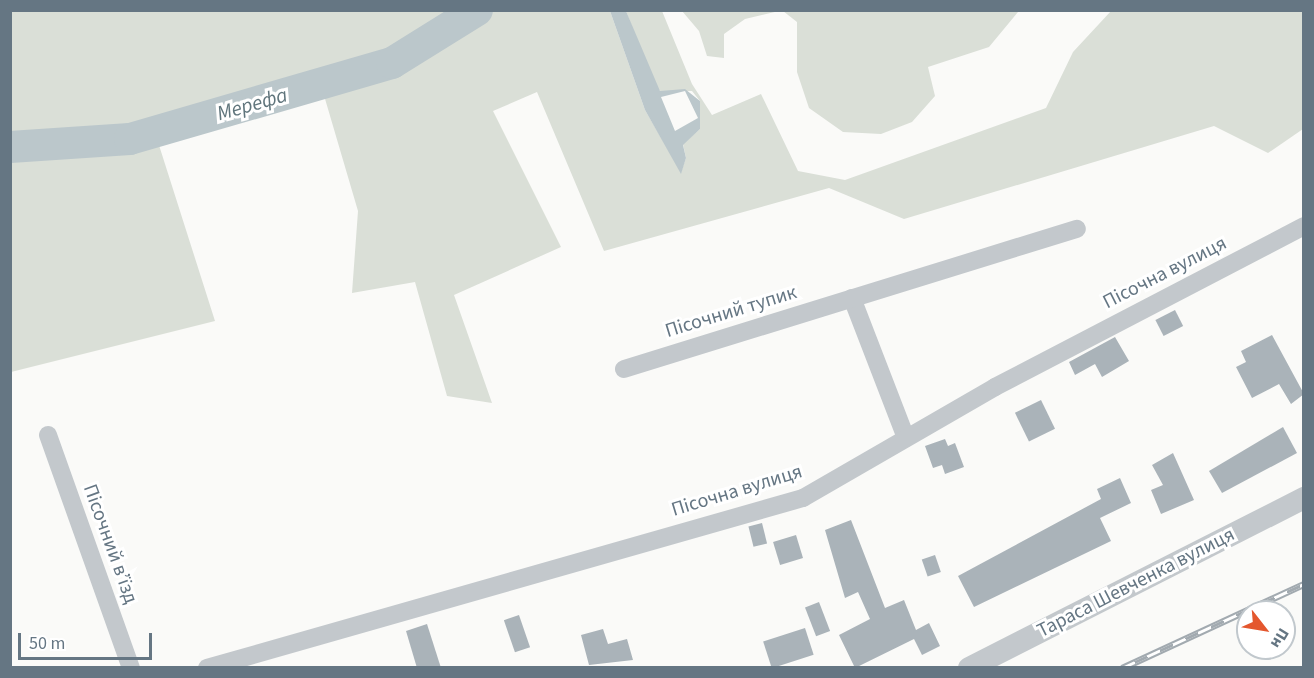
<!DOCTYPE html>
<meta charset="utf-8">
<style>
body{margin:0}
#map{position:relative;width:1314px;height:678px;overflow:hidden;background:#fafaf8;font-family:"Source Sans 3",sans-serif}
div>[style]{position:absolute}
.green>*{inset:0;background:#dadfd7}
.water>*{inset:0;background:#bbc7cb}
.river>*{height:32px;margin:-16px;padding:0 16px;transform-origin:16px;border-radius:16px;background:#bbc7cb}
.building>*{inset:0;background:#aab3b9;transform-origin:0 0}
.minor>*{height:18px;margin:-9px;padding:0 9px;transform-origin:9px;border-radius:9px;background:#c3c8cc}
.tertiary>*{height:22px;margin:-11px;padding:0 11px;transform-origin:11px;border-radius:11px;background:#c3c8cc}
.rail>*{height:7px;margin-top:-3.5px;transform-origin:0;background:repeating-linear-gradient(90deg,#fff 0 14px,#a2aab0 0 28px);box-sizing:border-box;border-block:2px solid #a2aab0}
span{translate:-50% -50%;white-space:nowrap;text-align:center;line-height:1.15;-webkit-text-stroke:6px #fff;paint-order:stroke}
.street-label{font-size:20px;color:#657683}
.water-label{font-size:21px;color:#60757c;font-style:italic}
.frame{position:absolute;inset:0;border:12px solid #657683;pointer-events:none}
.north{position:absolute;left:1236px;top:600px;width:60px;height:60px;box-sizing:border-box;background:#fff;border:2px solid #c1c8cd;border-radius:50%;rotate:121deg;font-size:16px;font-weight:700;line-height:24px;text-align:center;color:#657683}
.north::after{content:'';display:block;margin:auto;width:21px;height:27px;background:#e4572e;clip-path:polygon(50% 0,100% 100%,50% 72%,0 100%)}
.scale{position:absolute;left:18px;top:633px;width:134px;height:27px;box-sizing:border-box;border:3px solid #657683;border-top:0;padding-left:8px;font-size:18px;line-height:21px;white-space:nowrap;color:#657683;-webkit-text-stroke:4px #fff;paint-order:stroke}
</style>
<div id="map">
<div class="green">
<div style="clip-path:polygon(11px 11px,610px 11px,645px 110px,681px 172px,686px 158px,683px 144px,700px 129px,700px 101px,692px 91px,660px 91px,654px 84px,626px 11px,662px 11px,692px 84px,712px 115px,761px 94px,798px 171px,845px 180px,1046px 108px,1073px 52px,1111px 11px,1303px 11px,1303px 129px,1268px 153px,1214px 126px,904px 219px,829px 188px,604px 251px,537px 92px,493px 111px,561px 247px,454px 295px,492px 403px,447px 396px,415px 282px,352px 293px,358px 211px,323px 92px,158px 142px,215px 321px,11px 372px)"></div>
<div style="clip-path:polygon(682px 11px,779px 11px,745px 19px,724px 34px,724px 58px,707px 56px,699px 31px)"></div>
<div style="clip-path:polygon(783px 11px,1018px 10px,1018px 12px,989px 47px,928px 67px,935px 96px,912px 122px,881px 134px,843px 132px,809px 108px,797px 72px,797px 22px)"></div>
</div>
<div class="water">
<div style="clip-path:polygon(evenodd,610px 11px,626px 11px,660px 91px,685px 89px,700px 101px,700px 129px,683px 145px,686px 158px,681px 174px,645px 110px,610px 11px,685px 91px,698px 118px,675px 131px,661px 97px,685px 91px)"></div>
</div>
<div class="river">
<div style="left:10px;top:147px;width:120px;rotate:-3.8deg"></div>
<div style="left:130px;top:139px;width:273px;rotate:-16.2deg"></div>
<div style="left:392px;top:63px;width:100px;rotate:-31.9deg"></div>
</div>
<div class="building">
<div style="left:1175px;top:310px;width:18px;height:22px;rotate:63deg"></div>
<div style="clip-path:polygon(1272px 335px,1304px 394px,1291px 404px,1279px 384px,1252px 398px,1236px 367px,1246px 362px,1241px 351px)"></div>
<div style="clip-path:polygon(1115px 337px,1129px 361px,1102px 377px,1095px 364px,1075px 375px,1069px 362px)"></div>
<div style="left:1041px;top:400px;width:32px;height:29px;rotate:64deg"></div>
<div style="clip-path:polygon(1283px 427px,1297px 453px,1222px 493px,1209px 471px)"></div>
<div style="clip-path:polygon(945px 439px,948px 446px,955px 443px,964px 467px,945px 474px,942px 465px,933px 468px,925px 446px)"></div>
<div style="clip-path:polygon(1173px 453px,1194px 500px,1161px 514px,1151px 490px,1163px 485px,1152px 465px)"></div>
<div style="clip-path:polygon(1120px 478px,1131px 503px,1100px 518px,1111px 541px,974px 607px,958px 576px,1101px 499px,1097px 489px)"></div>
<div style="clip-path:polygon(851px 520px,885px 608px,904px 600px,916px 630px,929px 623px,940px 646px,922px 655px,914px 639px,855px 668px,839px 635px,870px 619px,858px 592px,845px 598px,825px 530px)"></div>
<div style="left:762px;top:523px;width:21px;height:14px;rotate:76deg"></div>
<div style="left:796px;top:535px;width:24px;height:24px;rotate:73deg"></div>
<div style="left:935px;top:555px;width:18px;height:14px;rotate:71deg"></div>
<div style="left:819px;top:602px;width:31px;height:15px;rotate:69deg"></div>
<div style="left:519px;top:615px;width:34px;height:16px;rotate:71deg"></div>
<div style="clip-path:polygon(427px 624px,441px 668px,417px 668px,406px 631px)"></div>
<div style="left:805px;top:628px;width:28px;height:44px;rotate:72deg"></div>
<div style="clip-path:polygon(603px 629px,608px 644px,627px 639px,633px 660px,589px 665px,581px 635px)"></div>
</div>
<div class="minor">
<div style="left:852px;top:298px;width:150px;rotate:68.9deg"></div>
<div style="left:624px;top:369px;width:474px;rotate:-17.2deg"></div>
<div style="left:48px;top:435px;width:247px;rotate:70.4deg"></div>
<div style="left:207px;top:668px;width:620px;rotate:-15.92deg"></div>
<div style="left:803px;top:498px;width:222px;rotate:-30deg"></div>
<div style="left:995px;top:387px;width:348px;rotate:-27.5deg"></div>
</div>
<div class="tertiary">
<div style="left:969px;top:668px;width:376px;rotate:-26.9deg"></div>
</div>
<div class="rail">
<div style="left:1122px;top:668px;width:200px;rotate:-24.8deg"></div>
</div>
<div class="street-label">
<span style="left:1165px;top:273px;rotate:-27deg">Пісочна вулиця</span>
<span style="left:731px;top:312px;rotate:-17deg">Пісочний тупик</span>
<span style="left:737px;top:491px;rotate:-17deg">Пісочна вулиця</span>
<span style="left:110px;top:544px;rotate:70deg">Пісочний в’їзд</span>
<span style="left:1136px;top:583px;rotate:-27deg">Тараса Шевченка вулиця</span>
</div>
<div class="water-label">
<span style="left:252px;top:104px;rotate:-16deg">Мерефа</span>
</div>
<div class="frame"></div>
<div class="north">Пн</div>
<div class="scale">50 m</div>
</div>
